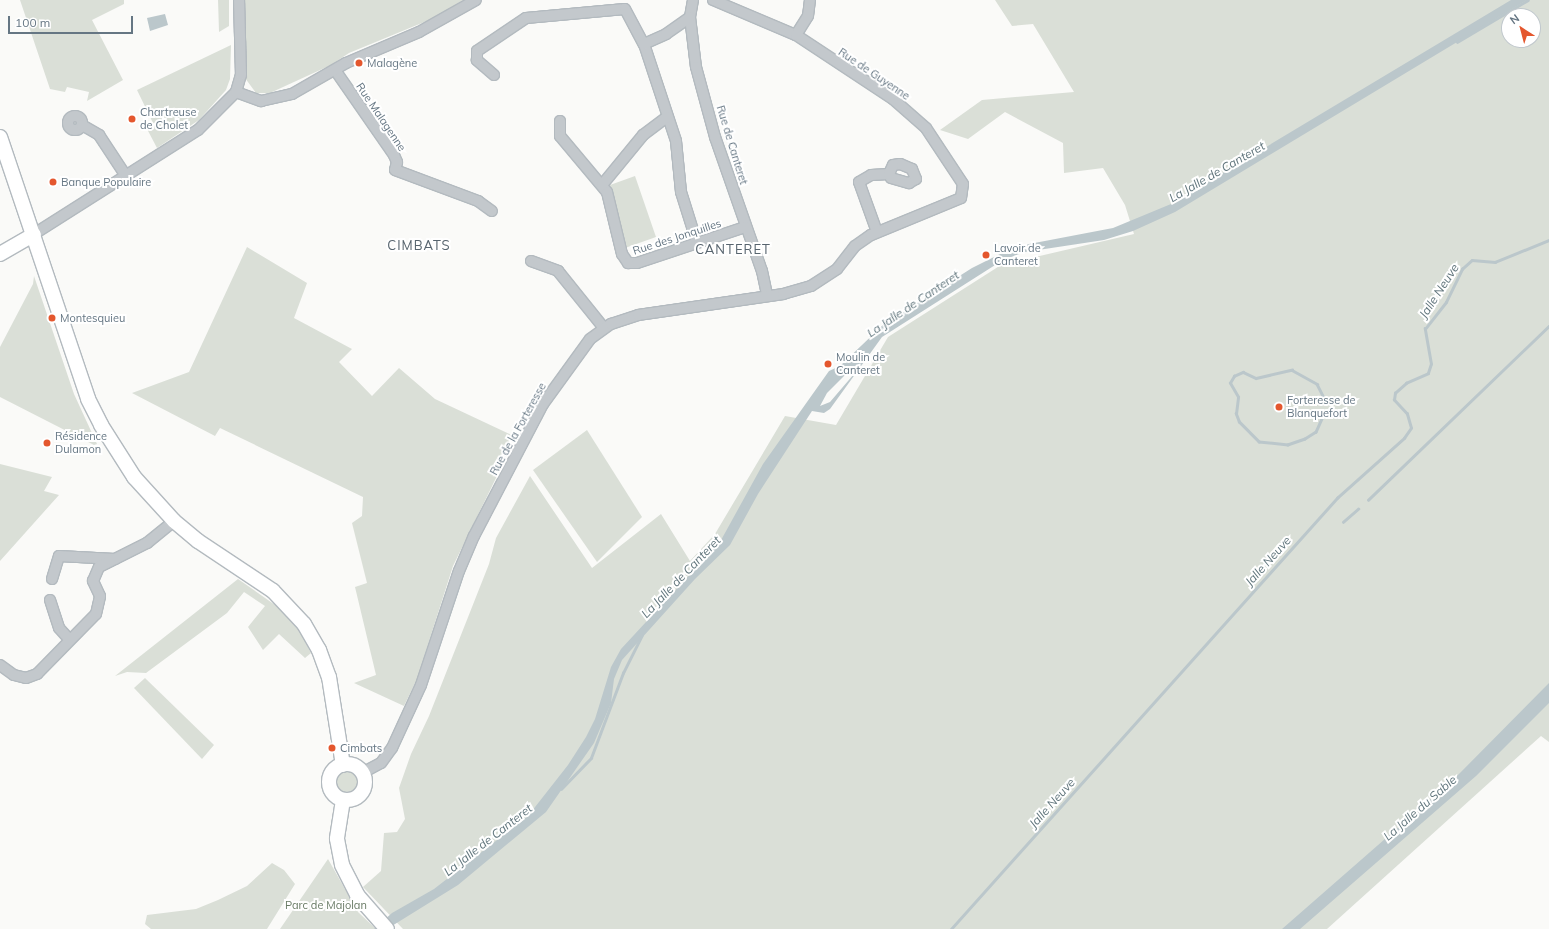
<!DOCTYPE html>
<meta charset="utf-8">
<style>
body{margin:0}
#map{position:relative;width:1549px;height:929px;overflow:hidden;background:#fafaf8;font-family:Mulish,sans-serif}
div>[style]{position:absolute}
.green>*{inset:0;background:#dadfd7}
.round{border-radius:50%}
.water>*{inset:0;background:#bbc7cb}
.stream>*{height:2.5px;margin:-1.25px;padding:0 1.25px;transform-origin:1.25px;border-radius:1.25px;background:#bbc7cb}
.roads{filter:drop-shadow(1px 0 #b3babf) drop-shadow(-1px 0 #b3babf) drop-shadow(0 1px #b3babf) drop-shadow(0 -1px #b3babf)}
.street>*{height:10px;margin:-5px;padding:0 5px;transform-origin:5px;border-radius:5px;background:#c3c8cc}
.street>.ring{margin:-5px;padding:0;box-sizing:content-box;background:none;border:10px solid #c3c8cc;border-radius:50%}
.secondary>*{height:14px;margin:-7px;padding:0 7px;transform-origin:7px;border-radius:7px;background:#fff}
.secondary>.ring{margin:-7px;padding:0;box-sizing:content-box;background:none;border:14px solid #fff;border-radius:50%}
.dots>*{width:11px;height:11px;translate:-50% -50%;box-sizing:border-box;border:2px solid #fff;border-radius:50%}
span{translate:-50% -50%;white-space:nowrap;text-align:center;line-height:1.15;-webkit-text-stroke:4px #fff;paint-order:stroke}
.poi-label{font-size:11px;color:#657683}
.left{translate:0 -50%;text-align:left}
.street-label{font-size:11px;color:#657683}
.park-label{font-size:11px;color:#687a64}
.water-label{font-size:12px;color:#60757c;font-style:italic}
.quarter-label{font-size:13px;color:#57646e;letter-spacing:1px}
.north{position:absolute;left:1501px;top:8px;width:40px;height:40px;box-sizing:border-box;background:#fff;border:1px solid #c1c8cd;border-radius:50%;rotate:324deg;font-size:11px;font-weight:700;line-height:16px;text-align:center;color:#657683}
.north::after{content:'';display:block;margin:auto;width:14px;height:18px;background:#e4572e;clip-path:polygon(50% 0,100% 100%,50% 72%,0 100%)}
.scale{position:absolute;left:8px;top:16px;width:125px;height:18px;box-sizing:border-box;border:2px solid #657683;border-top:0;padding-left:5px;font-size:12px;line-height:14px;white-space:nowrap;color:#657683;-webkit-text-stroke:3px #fff;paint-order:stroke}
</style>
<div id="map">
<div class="green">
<div style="clip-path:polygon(20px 0,124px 0,124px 4px,92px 20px,123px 80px,87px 101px,89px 92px,67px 87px,65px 92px,50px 89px)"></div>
<div style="clip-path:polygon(218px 0,229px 0,229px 26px,219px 32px)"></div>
<div style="clip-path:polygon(242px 0,463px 0,434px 18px,349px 53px,331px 65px,270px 93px,256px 93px,245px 78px)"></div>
<div style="clip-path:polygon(evenodd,995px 0,1549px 0,1549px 742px,1541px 736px,1327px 929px,403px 929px,363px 887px,381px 871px,384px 833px,397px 832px,405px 819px,399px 788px,411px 754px,429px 716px,489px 564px,496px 538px,530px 476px,592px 568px,661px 514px,690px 561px,715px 534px,785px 416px,836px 425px,888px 337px,1001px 265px,1134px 234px,1125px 205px,1103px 168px,1064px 173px,1063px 143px,1005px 112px,968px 139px,940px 130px,982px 100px,1074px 92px,1033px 24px,1012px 26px,995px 0,1509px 16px,1533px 16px,1533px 40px,1509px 40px,1509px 16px)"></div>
<div style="clip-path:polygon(231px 45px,230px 79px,226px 90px,199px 120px,157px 148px,146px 127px,153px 123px,137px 90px)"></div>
<div style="clip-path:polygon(635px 176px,656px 237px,625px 248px,610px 185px)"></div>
<div style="clip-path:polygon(247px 247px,307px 283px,294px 318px,352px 349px,339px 362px,372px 396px,399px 368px,435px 399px,516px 437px,453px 566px,417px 679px,404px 706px,354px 683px,376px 675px,355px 587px,367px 583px,352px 523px,362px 516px,363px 497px,220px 428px,215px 436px,132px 393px,189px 372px)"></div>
<div style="clip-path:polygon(34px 276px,74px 394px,97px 444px,94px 445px,0 397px,0 347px,33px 284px)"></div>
<div style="clip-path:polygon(587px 430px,642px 517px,597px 562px,533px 470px)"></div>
<div style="clip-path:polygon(0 464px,52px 477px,44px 491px,59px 495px,0 561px)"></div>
<div style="clip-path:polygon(238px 579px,278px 607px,299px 630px,311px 653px,305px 658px,279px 634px,263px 650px,248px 627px,265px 606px,244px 592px,227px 613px,146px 673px,127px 672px,115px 676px)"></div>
<div style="clip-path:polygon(145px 678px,214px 745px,202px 759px,134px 688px)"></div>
<div class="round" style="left:335px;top:770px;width:24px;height:24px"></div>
<div style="clip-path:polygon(328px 859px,358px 912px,376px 929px,280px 929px)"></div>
<div style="clip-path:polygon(272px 863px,284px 870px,295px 884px,267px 929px,151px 929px,145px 924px,147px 915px,196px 909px,218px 900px,247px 886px)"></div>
</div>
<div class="water">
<div style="clip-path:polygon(evenodd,1511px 0,1527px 0,1175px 212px,1133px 231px,1104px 240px,1025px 252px,1003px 260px,882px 337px,830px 409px,824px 413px,812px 411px,758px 494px,730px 545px,695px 579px,622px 660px,614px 679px,611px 703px,594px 743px,546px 812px,458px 885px,387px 929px,374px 929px,392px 913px,434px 889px,528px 816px,568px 765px,586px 737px,595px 719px,611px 667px,621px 649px,720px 542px,763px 464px,829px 371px,840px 366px,884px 324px,972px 268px,1014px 247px,1113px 228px,1171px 204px,1511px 0,847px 373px,854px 374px,830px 402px,820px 406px,827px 393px,847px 373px)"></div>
<div style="clip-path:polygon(165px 14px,168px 25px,150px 31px,147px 18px)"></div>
<div style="clip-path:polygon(1549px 683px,1549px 703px,1476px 776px,1300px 929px,1282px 929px,1457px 776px)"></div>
</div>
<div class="stream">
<div style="left:1457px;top:42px;width:82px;rotate:-30.6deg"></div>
<div style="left:1325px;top:412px;width:22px;rotate:114deg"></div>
<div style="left:1316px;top:432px;width:13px;rotate:148deg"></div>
<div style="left:1305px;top:439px;width:18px;rotate:161deg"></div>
<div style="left:1288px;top:445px;width:29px;rotate:-174deg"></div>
<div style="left:1259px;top:442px;width:28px;rotate:-135deg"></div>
<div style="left:1239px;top:422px;width:9px;rotate:-111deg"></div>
<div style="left:1236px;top:414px;width:17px;rotate:-83deg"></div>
<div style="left:1238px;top:397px;width:16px;rotate:-120deg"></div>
<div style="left:1230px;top:383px;width:8px;rotate:-60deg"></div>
<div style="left:1234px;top:376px;width:10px;rotate:-24deg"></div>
<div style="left:1243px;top:372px;width:14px;rotate:25deg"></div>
<div style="left:1256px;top:378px;width:37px;rotate:-13deg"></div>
<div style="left:1292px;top:370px;width:29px;rotate:29deg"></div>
<div style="left:1317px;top:384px;width:20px;rotate:63deg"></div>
<div style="left:1368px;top:500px;width:251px;rotate:-43.9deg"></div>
<div style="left:1343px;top:522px;width:20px;rotate:-41deg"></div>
<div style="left:561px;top:789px;width:43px;rotate:-45.9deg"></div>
<div style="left:591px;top:758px;width:91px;rotate:-69.4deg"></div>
<div style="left:623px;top:673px;width:42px;rotate:-63.4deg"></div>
<div style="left:951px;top:929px;width:579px;rotate:-48.15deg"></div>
<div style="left:1337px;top:498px;width:90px;rotate:-41.8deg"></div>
<div style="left:1404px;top:438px;width:12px;rotate:-55deg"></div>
<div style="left:1411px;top:428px;width:15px;rotate:-106deg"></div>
<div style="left:1407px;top:414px;width:19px;rotate:-133deg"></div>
<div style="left:1394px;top:400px;width:7px;rotate:-82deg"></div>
<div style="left:1395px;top:393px;width:15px;rotate:-42deg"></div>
<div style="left:1406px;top:383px;width:24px;rotate:-24deg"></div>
<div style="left:1428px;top:373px;width:9px;rotate:-72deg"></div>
<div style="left:1431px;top:364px;width:36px;rotate:-100deg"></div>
<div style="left:1425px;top:329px;width:34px;rotate:-52deg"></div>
<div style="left:1446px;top:302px;width:37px;rotate:-64deg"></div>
<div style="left:1462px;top:269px;width:13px;rotate:-42deg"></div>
<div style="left:1472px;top:260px;width:23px;rotate:5deg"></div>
<div style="left:1495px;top:262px;width:58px;rotate:-22.2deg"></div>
</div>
<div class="roads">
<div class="street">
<div style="left:693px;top:0;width:17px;rotate:100deg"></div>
<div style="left:690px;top:17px;width:50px;rotate:83.2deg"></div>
<div style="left:696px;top:67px;width:73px;rotate:74.8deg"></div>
<div style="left:715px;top:137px;width:142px;rotate:70.7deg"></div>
<div style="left:762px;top:271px;width:25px;rotate:78deg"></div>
<div style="left:713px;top:0;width:90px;rotate:22.9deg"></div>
<div style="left:644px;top:44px;width:102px;rotate:71.7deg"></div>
<div style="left:676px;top:141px;width:51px;rotate:84.4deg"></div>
<div style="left:681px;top:192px;width:53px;rotate:72.6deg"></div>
<div style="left:335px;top:70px;width:103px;rotate:55.2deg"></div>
<div style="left:394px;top:155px;width:8px;rotate:67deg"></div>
<div style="left:397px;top:162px;width:8px;rotate:104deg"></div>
<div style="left:395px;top:170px;width:89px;rotate:20.5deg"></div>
<div style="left:478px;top:201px;width:17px;rotate:36deg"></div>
<div style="left:494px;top:75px;width:23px;rotate:-139deg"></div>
<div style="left:477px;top:60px;width:9px;rotate:-90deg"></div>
<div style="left:477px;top:51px;width:59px;rotate:-34deg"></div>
<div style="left:526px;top:18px;width:99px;rotate:-5.2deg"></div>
<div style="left:625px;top:9px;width:40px;rotate:62deg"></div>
<div style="left:644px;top:44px;width:24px;rotate:-24deg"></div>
<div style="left:666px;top:34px;width:29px;rotate:-35deg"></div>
<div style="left:236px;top:92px;width:27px;rotate:20deg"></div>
<div style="left:261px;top:101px;width:32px;rotate:-13deg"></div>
<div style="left:292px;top:94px;width:62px;rotate:-29.9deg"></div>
<div style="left:346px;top:63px;width:79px;rotate:-23deg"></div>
<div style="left:419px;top:32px;width:65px;rotate:-29.3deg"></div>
<div class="ring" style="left:68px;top:116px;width:4px;height:4px"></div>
<div style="left:560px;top:121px;width:15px;rotate:90deg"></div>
<div style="left:560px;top:136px;width:73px;rotate:50deg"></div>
<div style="left:607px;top:192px;width:64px;rotate:76.4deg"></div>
<div style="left:622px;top:254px;width:11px;rotate:56deg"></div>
<div style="left:628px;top:263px;width:9px"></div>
<div style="left:637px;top:263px;width:114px;rotate:-18.4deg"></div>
<div style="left:82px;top:125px;width:20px;rotate:30deg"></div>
<div style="left:99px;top:135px;width:49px;rotate:56.6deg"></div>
<div style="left:602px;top:185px;width:65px;rotate:-50.6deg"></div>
<div style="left:643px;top:135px;width:30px;rotate:-37deg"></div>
<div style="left:877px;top:232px;width:53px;rotate:-109.8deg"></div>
<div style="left:859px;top:182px;width:14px;rotate:-30deg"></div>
<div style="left:871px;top:175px;width:18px;rotate:-3deg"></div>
<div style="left:889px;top:174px;width:4px;rotate:63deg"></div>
<div style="left:891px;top:178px;width:19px;rotate:16deg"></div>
<div style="left:909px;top:183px;width:8px;rotate:-30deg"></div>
<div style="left:916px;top:179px;width:11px;rotate:-112deg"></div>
<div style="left:912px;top:169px;width:13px;rotate:-157deg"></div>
<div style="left:900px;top:164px;width:7px;rotate:172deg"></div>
<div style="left:893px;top:165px;width:10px;rotate:114deg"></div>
<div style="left:34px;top:234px;width:194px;rotate:-32.4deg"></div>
<div style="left:198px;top:130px;width:54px;rotate:-45deg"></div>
<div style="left:236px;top:92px;width:18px;rotate:-74deg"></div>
<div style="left:241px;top:75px;width:75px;rotate:-91.5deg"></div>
<div style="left:531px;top:261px;width:29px;rotate:20deg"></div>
<div style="left:558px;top:271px;width:73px;rotate:51.1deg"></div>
<div style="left:52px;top:579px;width:24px;rotate:-73deg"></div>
<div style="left:59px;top:556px;width:56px;rotate:3.1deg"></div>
<div style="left:50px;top:600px;width:29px;rotate:72deg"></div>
<div style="left:59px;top:628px;width:15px;rotate:48deg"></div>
<div style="left:0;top:665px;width:17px;rotate:36deg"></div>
<div style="left:14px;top:675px;width:12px;rotate:14deg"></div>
<div style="left:26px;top:678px;width:12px;rotate:-20deg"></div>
<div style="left:37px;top:674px;width:84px;rotate:-45.5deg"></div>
<div style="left:96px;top:614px;width:18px;rotate:-77deg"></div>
<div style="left:100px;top:596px;width:17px;rotate:-115deg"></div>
<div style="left:93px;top:581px;width:15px;rotate:-67deg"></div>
<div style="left:99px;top:567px;width:54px;rotate:-26.6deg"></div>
<div style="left:147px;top:543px;width:35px;rotate:-39deg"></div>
<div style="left:362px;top:773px;width:21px;rotate:-28deg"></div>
<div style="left:381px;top:763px;width:19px;rotate:-54deg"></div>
<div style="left:392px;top:748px;width:69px;rotate:-65.3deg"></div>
<div style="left:421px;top:685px;width:120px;rotate:-71.6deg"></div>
<div style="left:459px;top:571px;width:38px;rotate:-67deg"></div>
<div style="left:474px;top:536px;width:149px;rotate:-62.4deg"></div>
<div style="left:543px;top:404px;width:80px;rotate:-54.1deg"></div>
<div style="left:590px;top:339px;width:26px;rotate:-36deg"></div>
<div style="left:611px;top:324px;width:28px;rotate:-18deg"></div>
<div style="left:638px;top:315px;width:147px;rotate:-8.2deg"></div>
<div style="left:783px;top:294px;width:29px;rotate:-16deg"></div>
<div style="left:811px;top:286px;width:31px;rotate:-33deg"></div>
<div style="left:837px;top:269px;width:29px;rotate:-52deg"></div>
<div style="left:855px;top:246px;width:19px;rotate:-35deg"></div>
<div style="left:871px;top:235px;width:97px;rotate:-22.3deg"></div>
<div style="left:961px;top:198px;width:14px;rotate:-82deg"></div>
<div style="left:963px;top:184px;width:67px;rotate:-123.5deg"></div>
<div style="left:926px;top:128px;width:44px;rotate:-138.7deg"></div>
<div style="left:893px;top:99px;width:116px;rotate:-146.6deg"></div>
<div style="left:796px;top:35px;width:22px;rotate:-58deg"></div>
<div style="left:808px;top:16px;width:16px;rotate:-83deg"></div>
</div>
<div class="secondary">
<div style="left:0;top:137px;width:276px;rotate:71.4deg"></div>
<div style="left:88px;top:399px;width:29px;rotate:63deg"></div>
<div style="left:101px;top:425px;width:62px;rotate:57.6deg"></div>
<div style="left:134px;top:477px;width:59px;rotate:47.7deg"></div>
<div style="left:174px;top:521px;width:31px;rotate:40deg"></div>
<div style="left:198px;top:541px;width:90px;rotate:33.7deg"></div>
<div style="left:273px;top:591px;width:45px;rotate:46.8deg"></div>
<div style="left:304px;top:624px;width:30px;rotate:60deg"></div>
<div style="left:319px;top:650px;width:29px;rotate:70deg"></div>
<div style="left:329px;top:677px;width:89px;rotate:81deg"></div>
<div style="left:0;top:254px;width:39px;rotate:-30deg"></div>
<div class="ring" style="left:329px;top:764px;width:22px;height:22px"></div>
<div style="left:343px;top:800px;width:39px;rotate:99deg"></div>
<div style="left:337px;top:839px;width:26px;rotate:79deg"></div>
<div style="left:342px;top:865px;width:34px;rotate:63deg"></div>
<div style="left:357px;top:895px;width:45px;rotate:48.6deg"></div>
</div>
</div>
<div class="dots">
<div style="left:359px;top:63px;background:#e4572e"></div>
<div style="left:132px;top:119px;background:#e4572e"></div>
<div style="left:53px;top:182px;background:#e4572e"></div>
<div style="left:986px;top:255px;background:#e4572e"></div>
<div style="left:52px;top:318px;background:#e4572e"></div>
<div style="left:828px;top:364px;background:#e4572e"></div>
<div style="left:1279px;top:407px;background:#e4572e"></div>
<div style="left:47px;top:443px;background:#e4572e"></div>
<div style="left:332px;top:748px;background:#e4572e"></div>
</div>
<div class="poi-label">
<span class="left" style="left:367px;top:63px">Malagène</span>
<span class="left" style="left:140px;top:119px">Chartreuse<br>de Cholet</span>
<span class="left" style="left:61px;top:182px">Banque Populaire</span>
<span class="left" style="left:994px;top:255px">Lavoir de<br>Canteret</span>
<span class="left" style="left:60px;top:318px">Montesquieu</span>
<span class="left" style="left:836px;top:364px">Moulin de<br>Canteret</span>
<span class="left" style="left:1287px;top:407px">Forteresse de<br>Blanquefort</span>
<span class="left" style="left:55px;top:443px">Résidence<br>Dulamon</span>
<span class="left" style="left:340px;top:748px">Cimbats</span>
</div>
<div class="street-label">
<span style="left:874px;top:74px;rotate:34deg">Rue de Guyenne</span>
<span style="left:381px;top:117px;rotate:56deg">Rue Malagenne</span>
<span style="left:732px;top:145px;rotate:73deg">Rue de Canteret</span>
<span style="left:677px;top:237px;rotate:-18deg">Rue des Jonquilles</span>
<span style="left:518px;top:429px;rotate:-61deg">Rue de la Forteresse</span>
</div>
<div class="park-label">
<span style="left:326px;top:905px">Parc de Majolan</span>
</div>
<div class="water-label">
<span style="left:1217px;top:172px;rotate:-30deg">La Jalle de Canteret</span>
<span style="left:1439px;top:291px;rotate:-57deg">Jalle Neuve</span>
<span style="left:913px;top:304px;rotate:-34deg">La Jalle de Canteret</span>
<span style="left:1268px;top:561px;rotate:-48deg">Jalle Neuve</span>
<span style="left:681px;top:577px;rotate:-46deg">La Jalle de Canteret</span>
<span style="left:1052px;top:803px;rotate:-48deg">Jalle Neuve</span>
<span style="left:1420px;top:808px;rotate:-41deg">La Jalle du Sable</span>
<span style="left:488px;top:840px;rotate:-38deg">La Jalle de Canteret</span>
</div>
<div class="quarter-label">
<span style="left:419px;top:245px">CIMBATS</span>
<span style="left:733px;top:249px">CANTERET</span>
</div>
<div class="north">N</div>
<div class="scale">100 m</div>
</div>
